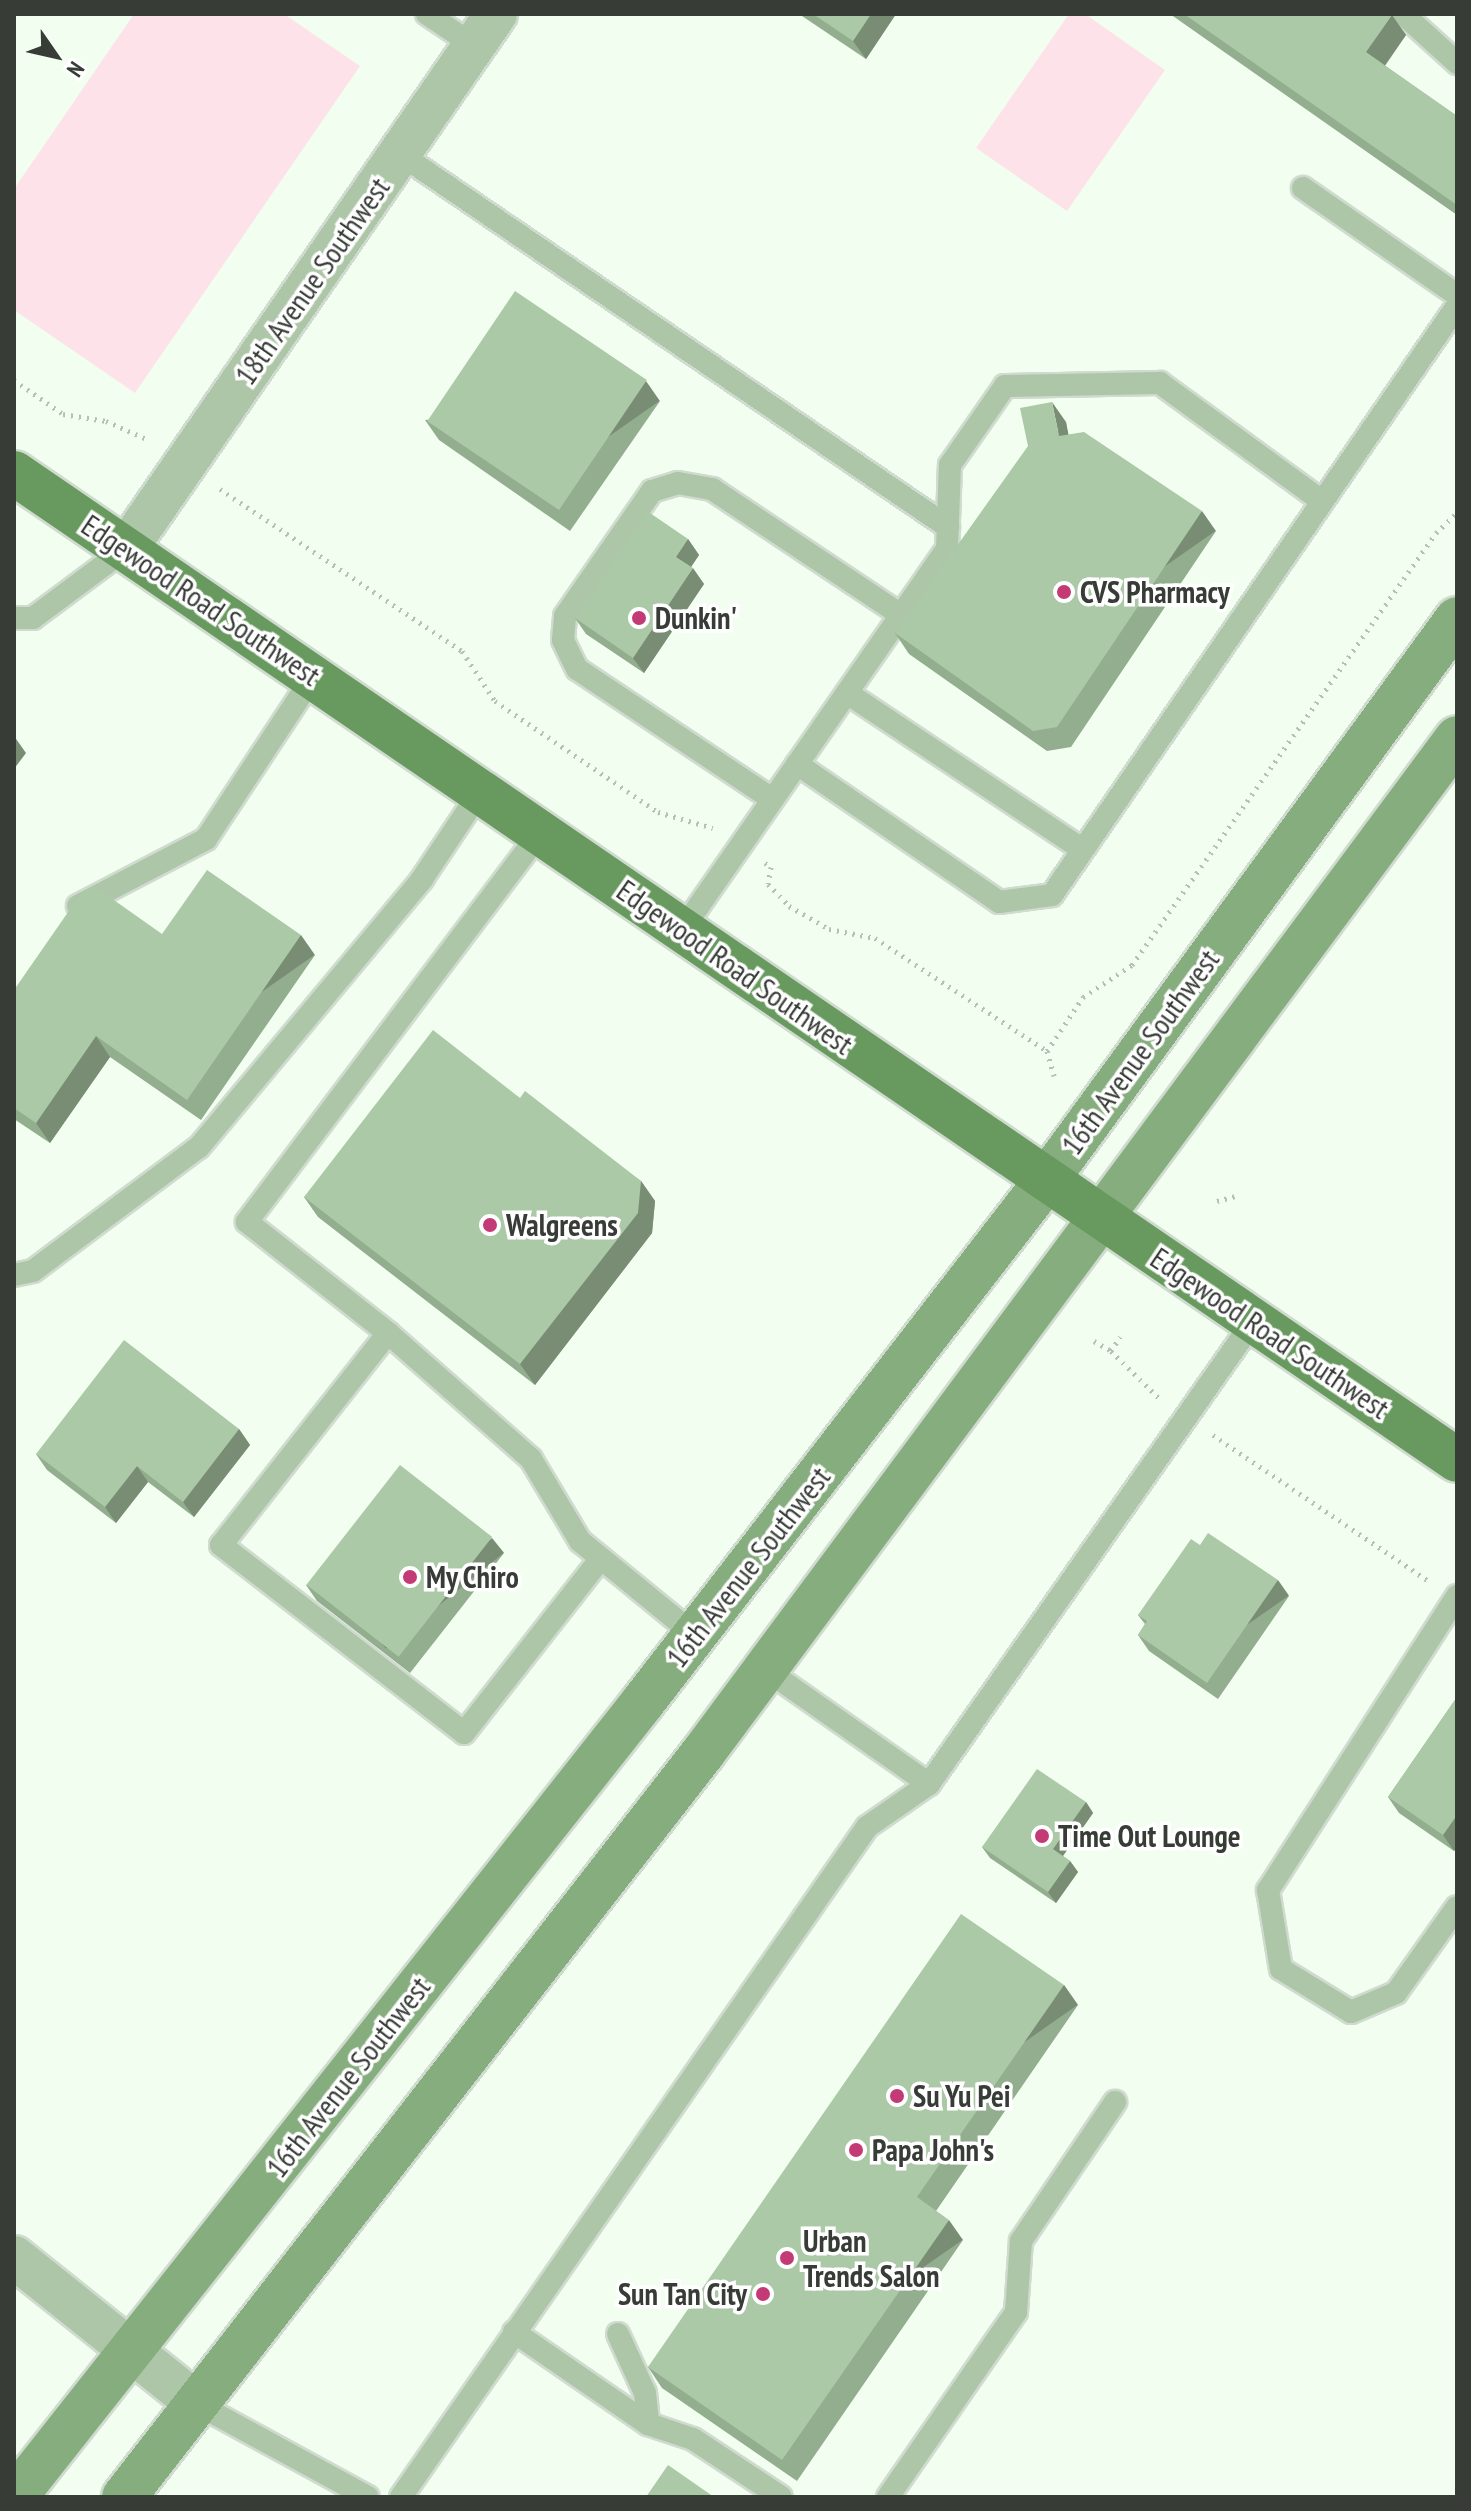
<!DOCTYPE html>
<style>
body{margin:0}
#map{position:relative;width:1471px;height:2511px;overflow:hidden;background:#f2fef0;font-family:"PT Sans Narrow",sans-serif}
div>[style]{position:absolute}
.green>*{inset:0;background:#fee2ea}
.path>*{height:5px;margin-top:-2.5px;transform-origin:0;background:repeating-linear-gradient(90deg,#b6c0b5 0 2px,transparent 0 8px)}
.roads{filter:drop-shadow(2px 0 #d0dbcf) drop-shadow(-2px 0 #d0dbcf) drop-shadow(0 2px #d0dbcf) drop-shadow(0 -2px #d0dbcf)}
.service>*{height:22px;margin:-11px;padding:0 11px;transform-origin:11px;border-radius:11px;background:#acc6a7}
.minor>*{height:42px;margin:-21px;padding:0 21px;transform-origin:21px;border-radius:21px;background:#acc6a7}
.secondary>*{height:44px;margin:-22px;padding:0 22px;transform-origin:22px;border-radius:22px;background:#85ad7d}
.primary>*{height:44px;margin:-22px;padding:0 22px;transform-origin:22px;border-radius:22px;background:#689a5f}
.wall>*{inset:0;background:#93ad8f}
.shaded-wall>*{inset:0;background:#788d74;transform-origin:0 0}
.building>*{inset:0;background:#abc9a6;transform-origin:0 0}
.dots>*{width:22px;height:22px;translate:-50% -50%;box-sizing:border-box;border:4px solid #fff;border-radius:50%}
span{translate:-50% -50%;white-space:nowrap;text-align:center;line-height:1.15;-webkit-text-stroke:7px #fff;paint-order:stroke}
.street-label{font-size:30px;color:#373c37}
.poi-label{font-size:30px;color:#373c37;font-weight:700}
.left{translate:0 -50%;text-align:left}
.right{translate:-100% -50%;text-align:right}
.frame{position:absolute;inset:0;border:16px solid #373c37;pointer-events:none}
.north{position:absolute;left:16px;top:16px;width:80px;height:80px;-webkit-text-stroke:6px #fff;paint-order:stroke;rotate:124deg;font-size:22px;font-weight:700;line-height:32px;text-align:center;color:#373c37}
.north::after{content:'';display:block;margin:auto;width:28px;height:36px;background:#373c37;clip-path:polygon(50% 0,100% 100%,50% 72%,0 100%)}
</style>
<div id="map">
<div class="green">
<div style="clip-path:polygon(134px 14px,284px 14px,360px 66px,135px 393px,14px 310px,14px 189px)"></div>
<div style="clip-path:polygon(1069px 14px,1085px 14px,1165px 70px,1067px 211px,976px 148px)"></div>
</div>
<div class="path">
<div style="left:14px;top:380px;width:60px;rotate:34.8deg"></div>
<div style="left:63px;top:414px;width:44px;rotate:9.2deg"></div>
<div style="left:106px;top:421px;width:47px;rotate:23.8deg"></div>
<div style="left:220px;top:489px;width:291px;rotate:33.8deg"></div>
<div style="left:462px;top:651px;width:60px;rotate:56.6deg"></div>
<div style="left:495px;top:701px;width:197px;rotate:34.3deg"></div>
<div style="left:658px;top:812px;width:57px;rotate:16.2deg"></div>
<div style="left:765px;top:863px;width:7px;rotate:34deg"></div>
<div style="left:771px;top:867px;width:17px;rotate:100deg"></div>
<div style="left:768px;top:884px;width:30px;rotate:46deg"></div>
<div style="left:789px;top:906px;width:46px;rotate:29.9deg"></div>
<div style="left:829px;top:929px;width:47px;rotate:11.1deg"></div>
<div style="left:875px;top:938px;width:206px;rotate:33.3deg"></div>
<div style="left:1047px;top:1051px;width:65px;rotate:-56.3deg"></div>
<div style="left:1083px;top:997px;width:59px;rotate:-33.1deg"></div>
<div style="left:1132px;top:965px;width:528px;rotate:-54.87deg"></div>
<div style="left:1436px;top:533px;width:29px;rotate:-44deg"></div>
<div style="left:1047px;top:1051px;width:26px;rotate:74deg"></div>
<div style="left:1217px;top:1201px;width:23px;rotate:-15deg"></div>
<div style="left:1094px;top:1341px;width:20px;rotate:30deg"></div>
<div style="left:1111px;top:1351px;width:17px;rotate:-57deg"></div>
<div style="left:1111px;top:1351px;width:71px;rotate:44.4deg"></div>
<div style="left:1213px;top:1435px;width:262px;rotate:34.1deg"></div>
</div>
<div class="roads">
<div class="service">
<div style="left:427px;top:14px;width:58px;rotate:33.7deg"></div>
<div style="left:1403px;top:14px;width:73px;rotate:42.2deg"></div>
<div style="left:400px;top:154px;width:663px;rotate:34.24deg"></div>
<div style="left:1303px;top:188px;width:188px;rotate:34.8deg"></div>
<div style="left:14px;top:618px;width:19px"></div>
<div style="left:33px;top:618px;width:117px;rotate:-36.7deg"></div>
<div style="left:847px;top:693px;width:283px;rotate:33.6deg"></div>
<div style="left:797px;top:764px;width:245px;rotate:34.3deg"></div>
<div style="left:999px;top:902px;width:53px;rotate:-7.5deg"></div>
<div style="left:1052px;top:895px;width:715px;rotate:-55.49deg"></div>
<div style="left:772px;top:799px;width:234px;rotate:-146.3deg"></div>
<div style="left:577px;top:669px;width:32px;rotate:-116deg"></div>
<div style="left:563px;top:640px;width:24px;rotate:-85deg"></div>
<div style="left:565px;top:616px;width:152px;rotate:-55.2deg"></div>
<div style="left:652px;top:491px;width:27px;rotate:-17deg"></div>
<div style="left:678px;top:483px;width:35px;rotate:10deg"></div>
<div style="left:712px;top:489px;width:227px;rotate:33.7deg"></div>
<div style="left:540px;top:833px;width:487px;rotate:127deg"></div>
<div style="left:247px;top:1222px;width:179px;rotate:38.2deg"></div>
<div style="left:388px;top:1333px;width:191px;rotate:41.4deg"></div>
<div style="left:531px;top:1459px;width:96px;rotate:59.1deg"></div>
<div style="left:580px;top:1541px;width:149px;rotate:39.3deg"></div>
<div style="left:78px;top:906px;width:144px;rotate:-27.6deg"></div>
<div style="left:206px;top:839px;width:194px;rotate:-56.6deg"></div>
<div style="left:682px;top:930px;width:464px;rotate:-55.2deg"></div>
<div style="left:947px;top:549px;width:84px;rotate:-88deg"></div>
<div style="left:950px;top:465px;width:96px;rotate:-55.2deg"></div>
<div style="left:1005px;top:386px;width:155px;rotate:-1.1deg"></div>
<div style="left:1160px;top:383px;width:200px;rotate:36.1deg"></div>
<div style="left:14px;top:1275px;width:19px;rotate:-12deg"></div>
<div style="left:33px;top:1271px;width:207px;rotate:-36.8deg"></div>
<div style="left:199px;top:1147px;width:349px;rotate:-50.2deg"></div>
<div style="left:422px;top:879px;width:105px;rotate:-56.3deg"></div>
<div style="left:388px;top:1333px;width:270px;rotate:128.2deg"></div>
<div style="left:221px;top:1545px;width:307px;rotate:37.7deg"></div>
<div style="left:464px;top:1733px;width:222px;rotate:-51.9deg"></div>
<div style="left:1457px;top:1596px;width:350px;rotate:122.7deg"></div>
<div style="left:1268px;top:1890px;width:80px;rotate:80.7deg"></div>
<div style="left:1281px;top:1969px;width:82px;rotate:31.6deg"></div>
<div style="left:1351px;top:2012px;width:49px;rotate:-22.9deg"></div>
<div style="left:1396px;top:1993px;width:105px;rotate:-54.7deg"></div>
<div style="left:929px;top:1784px;width:564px;rotate:-54.96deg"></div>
<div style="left:514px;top:2332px;width:163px;rotate:34.5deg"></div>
<div style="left:648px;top:2424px;width:47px;rotate:18.4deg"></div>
<div style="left:693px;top:2439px;width:105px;rotate:33.4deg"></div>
<div style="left:618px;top:2334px;width:65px;rotate:65.4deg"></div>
<div style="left:645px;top:2393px;width:31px;rotate:84deg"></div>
<div style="left:199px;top:2405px;width:192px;rotate:28.6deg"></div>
<div style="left:401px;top:2497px;width:816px;rotate:-55.18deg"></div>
<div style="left:867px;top:1827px;width:75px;rotate:-34.7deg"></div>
<div style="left:929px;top:1784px;width:199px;rotate:-145deg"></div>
<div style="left:888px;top:2497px;width:225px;rotate:-55.3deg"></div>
<div style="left:1016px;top:2312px;width:71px;rotate:-86deg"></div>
<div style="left:1021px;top:2241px;width:168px;rotate:-55.9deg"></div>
</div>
<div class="minor">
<div style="left:127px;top:548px;width:649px;rotate:-55.36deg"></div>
<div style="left:14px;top:2257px;width:237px;rotate:38.7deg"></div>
</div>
<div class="secondary">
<div style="left:15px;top:2497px;width:1013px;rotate:-51.69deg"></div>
<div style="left:643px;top:1702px;width:659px;rotate:-52.28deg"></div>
<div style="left:1046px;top:1181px;width:696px;rotate:-53.82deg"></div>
<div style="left:124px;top:2497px;width:943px;rotate:-52.11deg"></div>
<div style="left:703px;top:1753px;width:1264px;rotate:-53.39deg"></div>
</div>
<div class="primary">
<div style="left:14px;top:473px;width:1748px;rotate:34.37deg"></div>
</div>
</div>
<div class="wall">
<div style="clip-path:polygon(799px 14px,896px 14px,866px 59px)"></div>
<div style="clip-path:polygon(1170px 14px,1390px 14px,1406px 35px,1385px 66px,1457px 116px,1457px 215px)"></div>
<div style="clip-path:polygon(660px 401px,570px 531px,439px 440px,425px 420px)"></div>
<div style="clip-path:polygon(1066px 422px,1068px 435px,1216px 531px,1071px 747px,1047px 751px,909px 654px,895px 633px)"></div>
<div style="clip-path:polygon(688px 539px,699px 555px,691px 567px,704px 584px,644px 673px,586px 634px,575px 618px)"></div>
<div style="clip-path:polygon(162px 934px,315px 955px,201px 1120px,110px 1057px,50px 1143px,14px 1119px,14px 990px)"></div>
<div style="clip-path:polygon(520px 1098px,641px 1181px,655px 1201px,652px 1233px,535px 1385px,318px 1217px,304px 1197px)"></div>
<div style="clip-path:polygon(239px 1429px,250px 1445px,194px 1517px,148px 1482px,116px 1523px,47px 1470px,36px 1454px)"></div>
<div style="clip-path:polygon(1200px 1545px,1289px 1596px,1218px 1699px,1149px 1651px,1138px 1635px,1145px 1624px,1138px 1615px)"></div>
<div style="clip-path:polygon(504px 1553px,410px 1673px,317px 1601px,306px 1585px)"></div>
<div style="clip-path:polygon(1457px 1697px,1457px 1847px,1454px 1851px,1399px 1813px,1388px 1797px)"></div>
<div style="clip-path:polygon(1086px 1802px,1093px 1813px,1063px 1856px,1070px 1861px,1078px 1872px,1056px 1903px,990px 1858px,982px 1847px)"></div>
<div style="clip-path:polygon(1064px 1985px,1078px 2005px,936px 2211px,963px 2240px,797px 2481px,662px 2388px,648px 2367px)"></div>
</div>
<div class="shaded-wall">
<div style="clip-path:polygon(871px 14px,896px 14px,866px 59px,853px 41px)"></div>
<div style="clip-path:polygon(1392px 15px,1406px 35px,1380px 72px,1366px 52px)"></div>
<div style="left:646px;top:381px;width:24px;height:157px;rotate:55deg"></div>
<div style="clip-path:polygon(1052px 402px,1066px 422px,1073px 457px,1059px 436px)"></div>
<div style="left:1202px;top:511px;width:24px;height:260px;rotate:55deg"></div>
<div style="clip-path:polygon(688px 539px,699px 555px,687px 573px,676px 557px)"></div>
<div style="clip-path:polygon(693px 568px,704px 584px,644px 673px,633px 658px)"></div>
<div style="clip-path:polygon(14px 736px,26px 753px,14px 769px)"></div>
<div style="left:301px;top:935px;width:24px;height:201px;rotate:55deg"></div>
<div style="clip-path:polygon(96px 1036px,110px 1057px,50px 1143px,36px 1123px)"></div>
<div style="clip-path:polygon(641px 1181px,655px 1201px,652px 1233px,535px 1385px,520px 1364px)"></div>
<div style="clip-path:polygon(239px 1429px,250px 1445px,194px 1517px,183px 1502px)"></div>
<div style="clip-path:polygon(137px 1466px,148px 1482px,116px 1523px,105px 1507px)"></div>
<div style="left:492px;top:1538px;width:19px;height:152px;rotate:51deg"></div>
<div style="left:1278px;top:1580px;width:19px;height:125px;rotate:55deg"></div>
<div style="clip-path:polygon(1086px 1802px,1093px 1813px,1060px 1860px,1053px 1849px)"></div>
<div style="clip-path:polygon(1457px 1815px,1457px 1847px,1454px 1851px,1443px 1835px)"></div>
<div style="clip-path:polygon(1070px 1861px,1078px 1872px,1056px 1903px,1048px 1892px)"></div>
<div style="left:1064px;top:1985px;width:24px;height:258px;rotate:55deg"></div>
<div style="left:949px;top:2220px;width:24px;height:292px;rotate:55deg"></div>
</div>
<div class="building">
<div style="clip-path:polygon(813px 14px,871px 14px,853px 41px)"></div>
<div style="clip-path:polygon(1184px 14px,1390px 14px,1392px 15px,1366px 52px,1457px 116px,1457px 205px)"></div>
<div style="left:515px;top:291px;width:159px;height:157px;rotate:34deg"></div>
<div style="clip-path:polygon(1052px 402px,1059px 436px,1084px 432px,1202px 511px,1057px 727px,1033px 731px,895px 633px,1028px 446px,1020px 408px)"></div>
<div style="clip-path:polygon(647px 511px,688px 539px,676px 557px,693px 568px,633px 658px,575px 618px)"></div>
<div style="clip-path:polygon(207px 870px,301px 935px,187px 1100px,96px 1036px,36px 1123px,14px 1108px,14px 990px,82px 892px,94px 886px,162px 934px)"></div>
<div style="clip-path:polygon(433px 1030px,520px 1098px,525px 1091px,641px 1181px,638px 1213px,520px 1364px,304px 1197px)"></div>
<div style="clip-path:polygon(124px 1340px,239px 1429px,183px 1502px,137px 1466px,105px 1507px,36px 1454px)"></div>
<div style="left:400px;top:1465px;width:117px;height:152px;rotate:38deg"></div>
<div style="clip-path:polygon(1208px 1533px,1278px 1580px,1207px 1683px,1138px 1635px,1147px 1621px,1138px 1615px,1191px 1539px,1200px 1545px)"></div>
<div style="clip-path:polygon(1457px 1697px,1457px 1815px,1443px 1835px,1388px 1797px)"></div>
<div style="clip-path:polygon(1037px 1769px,1086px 1802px,1053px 1849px,1070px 1861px,1048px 1892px,982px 1847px)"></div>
<div style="clip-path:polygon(961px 1914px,1064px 1985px,917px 2197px,949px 2220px,782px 2460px,648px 2367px)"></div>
<div style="clip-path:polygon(668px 2465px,714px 2497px,646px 2497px)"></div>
</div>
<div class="dots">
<div style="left:1064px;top:592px;background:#c33a75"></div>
<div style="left:639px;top:618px;background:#c33a75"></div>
<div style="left:490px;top:1225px;background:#c33a75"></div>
<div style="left:410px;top:1577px;background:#c33a75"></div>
<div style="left:1042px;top:1836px;background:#c33a75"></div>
<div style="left:897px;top:2096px;background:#c33a75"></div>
<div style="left:856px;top:2150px;background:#c33a75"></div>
<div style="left:787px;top:2258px;background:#c33a75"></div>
<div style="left:763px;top:2294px;background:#c33a75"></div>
</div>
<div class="street-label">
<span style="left:312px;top:281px;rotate:-55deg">18th Avenue Southwest</span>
<span style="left:201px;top:600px;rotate:34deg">Edgewood Road Southwest</span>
<span style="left:735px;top:967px;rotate:35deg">Edgewood Road Southwest</span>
<span style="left:1140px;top:1052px;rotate:-54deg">16th Avenue Southwest</span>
<span style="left:1270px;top:1333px;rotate:34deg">Edgewood Road Southwest</span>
<span style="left:748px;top:1567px;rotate:-52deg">16th Avenue Southwest</span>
<span style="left:348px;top:2077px;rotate:-52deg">16th Avenue Southwest</span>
</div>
<div class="poi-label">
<span class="left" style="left:1080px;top:592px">CVS Pharmacy</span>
<span class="left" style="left:655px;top:618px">Dunkin'</span>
<span class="left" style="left:506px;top:1225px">Walgreens</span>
<span class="left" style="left:426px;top:1577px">My Chiro</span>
<span class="left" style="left:1058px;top:1836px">Time Out Lounge</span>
<span class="left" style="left:913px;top:2096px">Su Yu Pei</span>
<span class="left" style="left:872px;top:2150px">Papa John's</span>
<span class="left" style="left:803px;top:2258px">Urban<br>Trends Salon</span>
<span class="right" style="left:747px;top:2294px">Sun Tan City</span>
</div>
<div class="frame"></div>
<div class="north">N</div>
</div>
